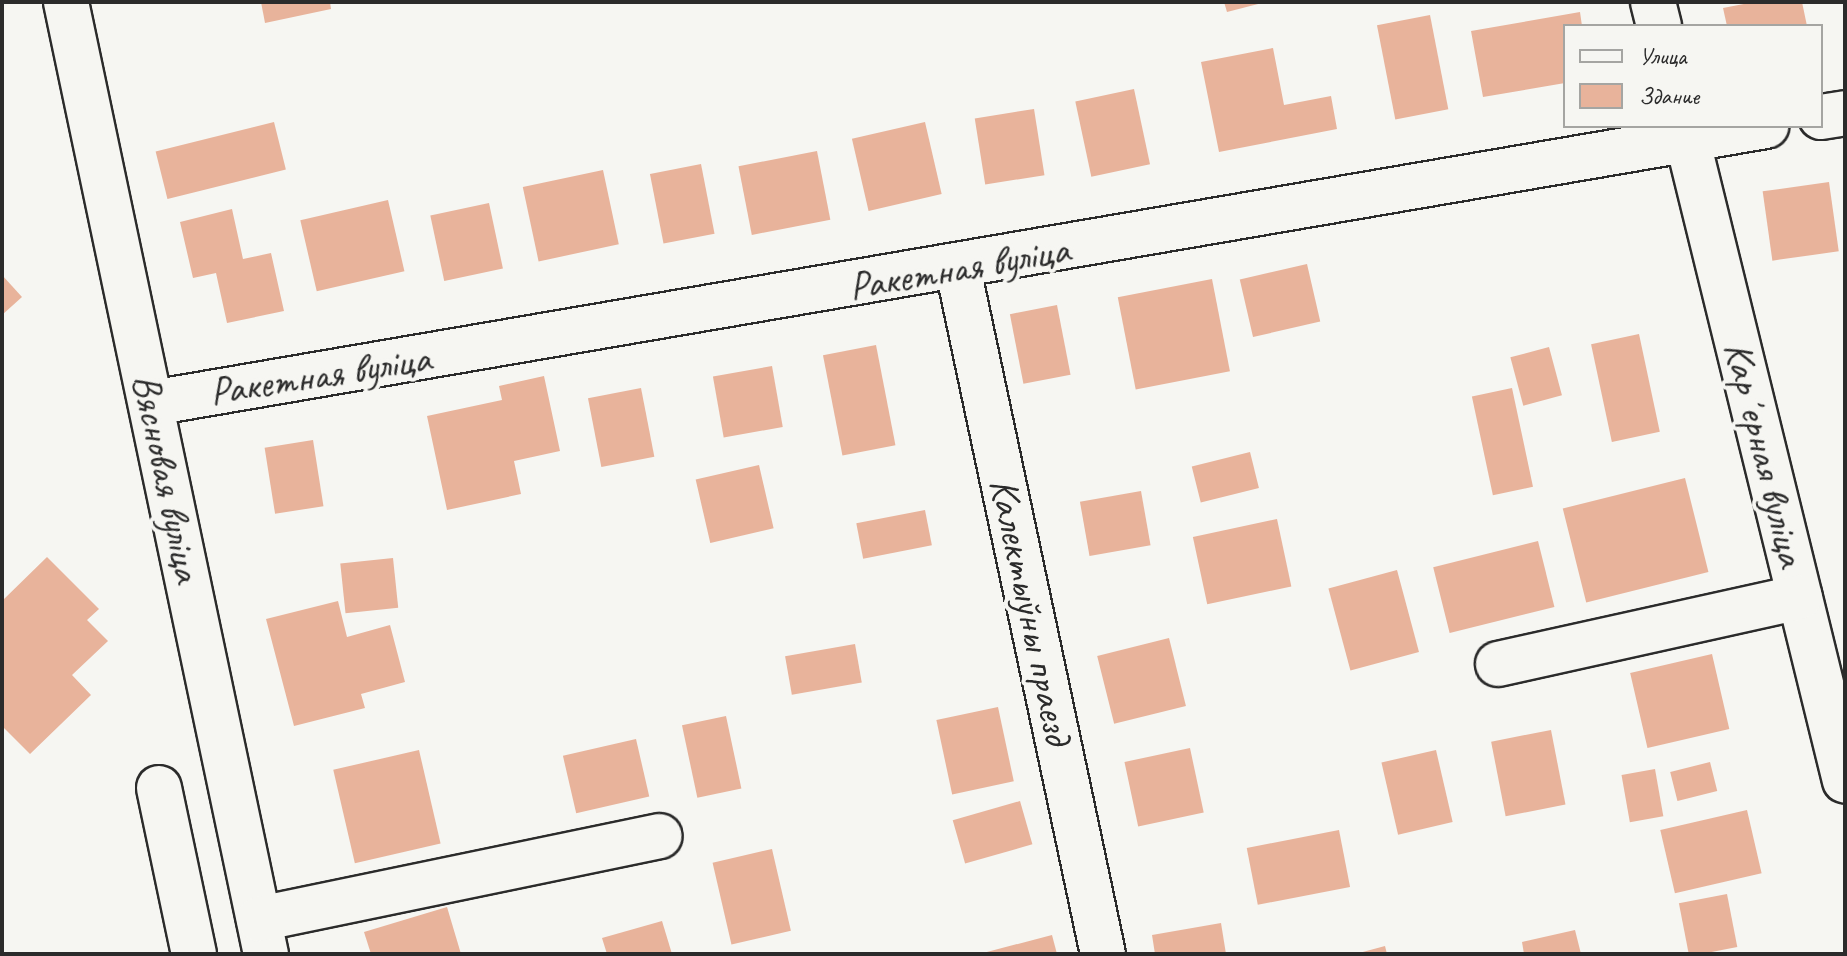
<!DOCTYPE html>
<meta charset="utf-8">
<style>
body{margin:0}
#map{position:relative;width:1847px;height:956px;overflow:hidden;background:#f6f6f2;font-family:Caveat,sans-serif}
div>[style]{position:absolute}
.building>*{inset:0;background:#e8b39b;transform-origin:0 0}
.roads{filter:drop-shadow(2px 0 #2b2b2b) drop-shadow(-2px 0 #2b2b2b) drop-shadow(0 2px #2b2b2b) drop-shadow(0 -2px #2b2b2b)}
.minor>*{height:44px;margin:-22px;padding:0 22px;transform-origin:22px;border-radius:22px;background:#f6f6f2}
span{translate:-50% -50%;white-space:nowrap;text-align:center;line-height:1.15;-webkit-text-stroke:8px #f6f6f2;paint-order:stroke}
.street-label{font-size:40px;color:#2b2b2b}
.frame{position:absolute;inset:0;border:4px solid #2b2b2b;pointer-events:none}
.legend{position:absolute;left:1563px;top:24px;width:260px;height:104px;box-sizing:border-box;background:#f6f6f2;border:2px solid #a5a5a2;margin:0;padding:10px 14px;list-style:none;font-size:24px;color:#2b2b2b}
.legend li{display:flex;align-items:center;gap:16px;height:40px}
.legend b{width:40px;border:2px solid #a5a5a2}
</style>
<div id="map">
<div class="building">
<div style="clip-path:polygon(261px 2px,330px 2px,331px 9px,265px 23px)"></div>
<div style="clip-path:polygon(1224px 2px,1262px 2px,1262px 3px,1227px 12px)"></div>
<div style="clip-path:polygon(1754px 2px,1802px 2px,1807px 26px,1727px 26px,1723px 8px)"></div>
<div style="clip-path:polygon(1580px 12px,1582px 26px,1565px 26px,1565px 83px,1483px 97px,1471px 31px)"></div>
<div style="left:1430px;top:15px;width:96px;height:54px;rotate:79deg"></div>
<div style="clip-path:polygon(1273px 48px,1284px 105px,1331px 96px,1337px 129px,1219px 152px,1201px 62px)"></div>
<div style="left:1134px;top:89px;width:77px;height:60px;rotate:78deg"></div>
<div style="left:1034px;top:109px;width:67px;height:60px;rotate:81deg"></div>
<div style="left:274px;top:122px;width:49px;height:122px;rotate:76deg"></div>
<div style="left:925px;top:122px;width:74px;height:75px;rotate:77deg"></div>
<div style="left:817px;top:151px;width:70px;height:80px;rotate:79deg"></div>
<div style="left:701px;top:164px;width:71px;height:52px;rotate:79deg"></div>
<div style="left:603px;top:170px;width:76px;height:82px;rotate:78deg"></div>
<div style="left:1829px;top:182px;width:70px;height:67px;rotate:82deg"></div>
<div style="left:388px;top:200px;width:73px;height:90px;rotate:77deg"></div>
<div style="left:489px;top:203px;width:67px;height:60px;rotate:78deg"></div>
<div style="clip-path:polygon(232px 209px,243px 259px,271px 253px,284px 311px,227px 323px,216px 273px,193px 278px,180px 222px)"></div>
<div style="left:1307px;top:264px;width:59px;height:69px;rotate:77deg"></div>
<div style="clip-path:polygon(2px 275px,22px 297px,2px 315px)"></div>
<div style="left:1212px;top:279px;width:94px;height:96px;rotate:79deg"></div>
<div style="left:1057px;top:305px;width:71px;height:48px;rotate:79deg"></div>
<div style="left:1639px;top:334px;width:100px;height:49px;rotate:78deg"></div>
<div style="left:876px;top:345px;width:102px;height:54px;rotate:79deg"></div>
<div style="left:1549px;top:347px;width:50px;height:40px;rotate:75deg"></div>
<div style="left:772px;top:366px;width:62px;height:60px;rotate:80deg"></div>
<div style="clip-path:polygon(544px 376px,560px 451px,514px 461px,521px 494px,447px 510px,427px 416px,502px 400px,499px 386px)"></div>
<div style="left:641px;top:388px;width:70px;height:54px;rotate:79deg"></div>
<div style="left:1512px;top:388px;width:101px;height:41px;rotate:78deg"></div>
<div style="left:313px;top:440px;width:67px;height:49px;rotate:81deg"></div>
<div style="left:1250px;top:452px;width:37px;height:60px;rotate:76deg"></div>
<div style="left:759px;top:465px;width:65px;height:65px;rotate:77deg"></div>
<div style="left:1685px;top:478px;width:97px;height:126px;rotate:76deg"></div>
<div style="left:1141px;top:491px;width:55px;height:62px;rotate:80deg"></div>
<div style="left:925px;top:510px;width:36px;height:70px;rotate:79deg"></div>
<div style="left:1277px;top:519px;width:69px;height:86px;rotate:78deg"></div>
<div style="left:1538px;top:541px;width:68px;height:108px;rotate:76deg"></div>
<div style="clip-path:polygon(47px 557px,99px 609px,87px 620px,108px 641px,72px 675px,91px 695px,30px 754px,2px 726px,2px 601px)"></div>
<div style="left:393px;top:558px;width:50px;height:53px;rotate:84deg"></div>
<div style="left:1397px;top:570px;width:85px;height:71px;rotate:75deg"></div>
<div style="clip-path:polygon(338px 601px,347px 637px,390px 625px,405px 682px,361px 694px,365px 708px,294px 726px,266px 619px)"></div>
<div style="left:1169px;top:638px;width:70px;height:74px;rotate:76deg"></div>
<div style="left:855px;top:644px;width:39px;height:71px;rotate:80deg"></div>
<div style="left:1712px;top:654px;width:77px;height:84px;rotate:77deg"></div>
<div style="left:998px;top:707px;width:76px;height:63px;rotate:78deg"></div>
<div style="left:726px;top:716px;width:74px;height:45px;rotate:78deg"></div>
<div style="left:1551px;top:730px;width:76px;height:61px;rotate:79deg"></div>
<div style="left:636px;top:739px;width:59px;height:75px;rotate:77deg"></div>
<div style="left:1190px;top:748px;width:66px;height:67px;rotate:78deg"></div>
<div style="left:419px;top:750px;width:96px;height:88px;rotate:77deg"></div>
<div style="left:1436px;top:750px;width:74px;height:56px;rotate:77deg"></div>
<div style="left:1710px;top:762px;width:30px;height:41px;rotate:76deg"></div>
<div style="left:1655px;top:769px;width:48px;height:34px;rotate:80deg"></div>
<div style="left:1020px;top:801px;width:45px;height:70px;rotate:74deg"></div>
<div style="left:1747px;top:810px;width:65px;height:89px;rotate:77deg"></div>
<div style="left:1339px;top:830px;width:58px;height:94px;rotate:79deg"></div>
<div style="left:772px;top:849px;width:84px;height:61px;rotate:77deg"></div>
<div style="left:1727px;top:894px;width:54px;height:49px;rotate:79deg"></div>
<div style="clip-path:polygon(447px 907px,461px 954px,371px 954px,364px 932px)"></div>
<div style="clip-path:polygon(662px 921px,672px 954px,607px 954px,602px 938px)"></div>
<div style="clip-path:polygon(1221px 923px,1226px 954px,1155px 954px,1152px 935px)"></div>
<div style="clip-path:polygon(1575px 930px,1581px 954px,1524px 954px,1522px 942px)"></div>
<div style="clip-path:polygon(1052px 935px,1057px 954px,983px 954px,983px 953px)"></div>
<div style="clip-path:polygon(1385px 946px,1387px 954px,1359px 954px,1359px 953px)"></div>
</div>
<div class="roads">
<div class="minor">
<div style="left:66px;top:2px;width:973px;rotate:78.14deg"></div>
<div style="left:1653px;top:2px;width:25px;rotate:76deg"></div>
<div style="left:1821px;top:117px;width:24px;rotate:-9deg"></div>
<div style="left:1684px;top:126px;width:674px;rotate:76.19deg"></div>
<div style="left:958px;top:269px;width:700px;rotate:78.05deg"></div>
<div style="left:152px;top:403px;width:1638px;rotate:-9.74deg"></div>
<div style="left:1498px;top:664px;width:309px;rotate:-12.5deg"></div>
<div style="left:159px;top:788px;width:170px;rotate:78.1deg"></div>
<div style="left:259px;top:919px;width:409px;rotate:-11.7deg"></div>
</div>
</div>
<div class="street-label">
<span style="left:959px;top:268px;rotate:-10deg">Ракетная вуліца</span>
<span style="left:320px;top:375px;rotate:-9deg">Ракетная вуліца</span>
<span style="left:1765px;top:454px;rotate:76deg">Карʼерная вуліца</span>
<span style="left:167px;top:478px;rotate:78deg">Вясновая вуліца</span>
<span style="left:1031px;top:611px;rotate:78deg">Калектыўны праезд</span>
</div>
<div class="frame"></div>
<ul class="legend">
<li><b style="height:10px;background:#f6f6f2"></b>Улица</li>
<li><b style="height:22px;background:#e8b39b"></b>Здание</li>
</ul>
</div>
